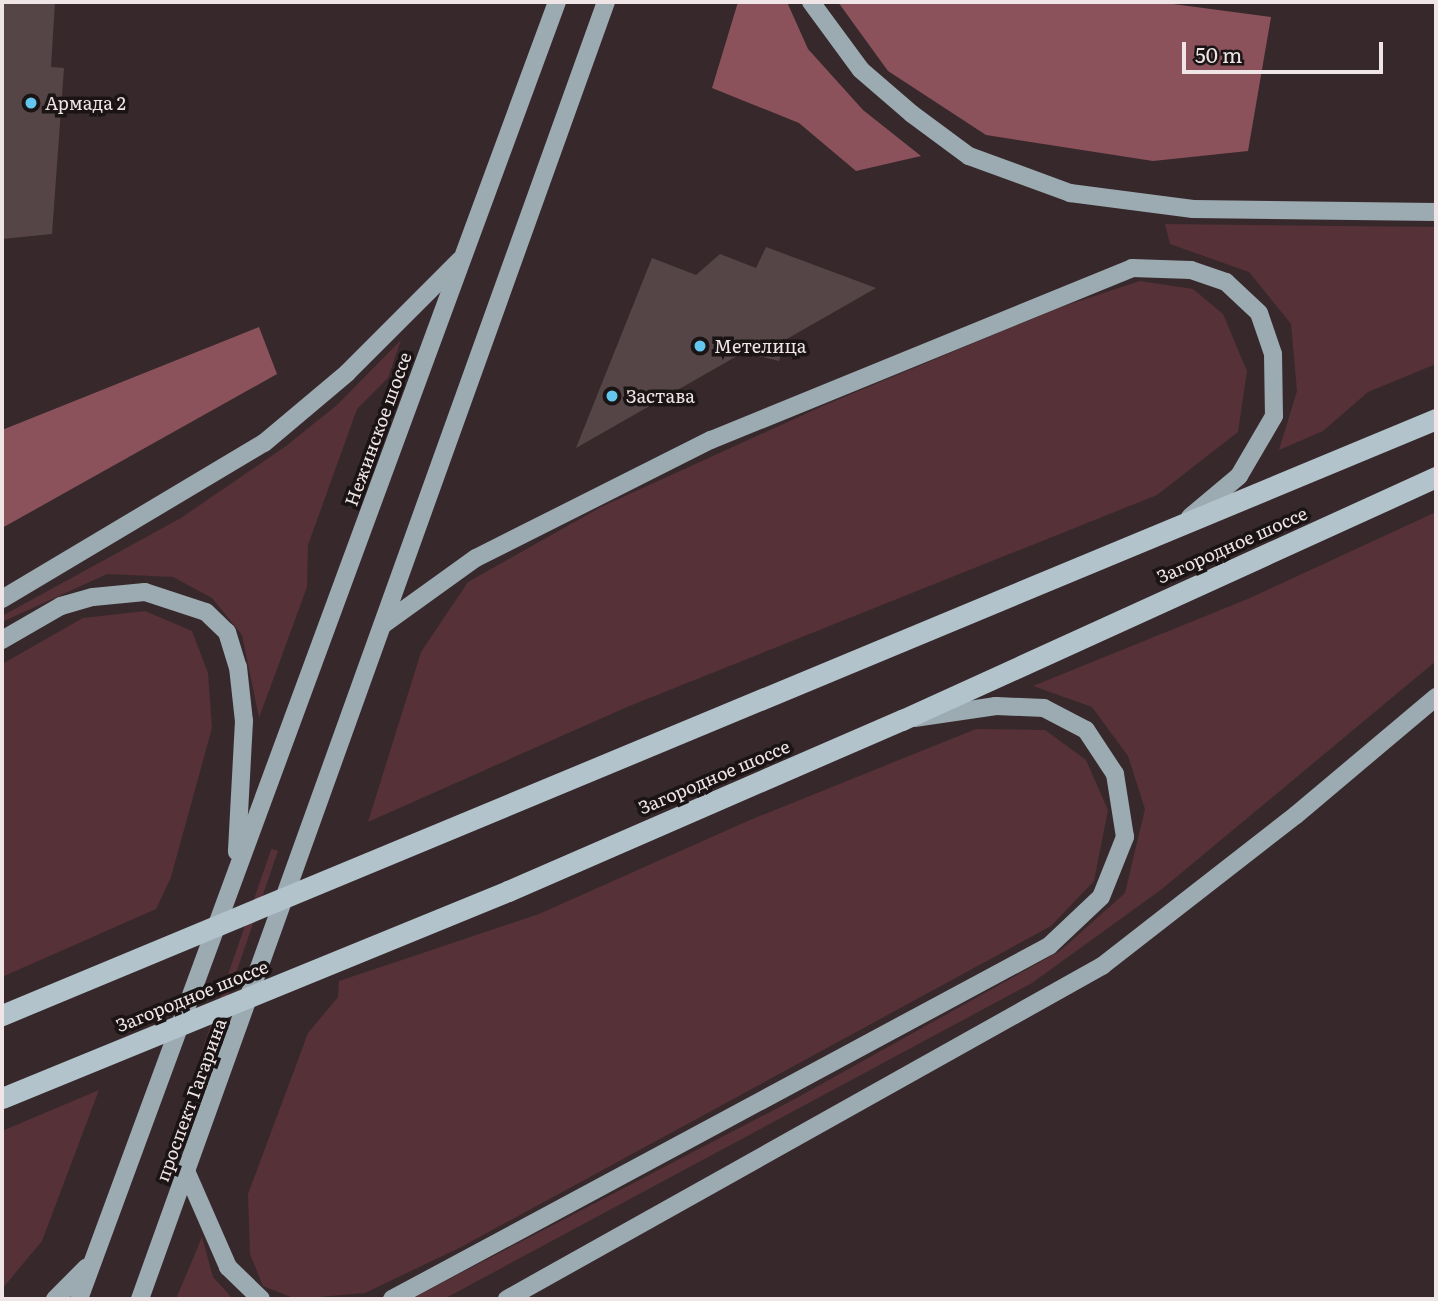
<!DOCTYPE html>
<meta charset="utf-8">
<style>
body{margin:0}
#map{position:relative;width:1438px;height:1301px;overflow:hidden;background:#37292b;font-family:Literata,serif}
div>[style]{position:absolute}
.green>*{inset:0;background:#563137;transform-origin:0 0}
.forest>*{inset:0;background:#8b525b}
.building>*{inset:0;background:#554547}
.primary>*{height:18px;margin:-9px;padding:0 9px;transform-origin:9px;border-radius:9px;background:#9caab1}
.highway>*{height:21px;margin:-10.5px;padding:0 10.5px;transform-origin:10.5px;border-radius:10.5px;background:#b2c3cb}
.dots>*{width:19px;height:19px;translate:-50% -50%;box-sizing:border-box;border:4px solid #1a1414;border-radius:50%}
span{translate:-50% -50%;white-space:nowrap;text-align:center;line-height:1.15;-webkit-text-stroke:7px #1a1414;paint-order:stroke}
.poi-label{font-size:18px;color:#efe5e6}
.left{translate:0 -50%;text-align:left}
.street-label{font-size:18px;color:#efe5e6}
.frame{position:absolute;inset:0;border:4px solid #efe5e6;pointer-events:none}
.scale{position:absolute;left:1182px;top:42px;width:201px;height:32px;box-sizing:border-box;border:4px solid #efe5e6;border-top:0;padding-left:9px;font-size:21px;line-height:24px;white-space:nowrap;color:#efe5e6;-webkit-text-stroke:5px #1a1414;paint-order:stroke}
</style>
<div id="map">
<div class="green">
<div style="clip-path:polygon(1165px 224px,1436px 227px,1436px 364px,1368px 392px,1323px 431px,1279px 450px,1297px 391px,1291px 324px,1249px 272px,1170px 244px)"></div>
<div style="clip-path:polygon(1140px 281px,1193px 289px,1223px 314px,1247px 371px,1238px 432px,1157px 495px,627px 707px,368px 822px,421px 652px,468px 582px,601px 507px,825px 405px,1061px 307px)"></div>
<div style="clip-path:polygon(401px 340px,388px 378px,357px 409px,308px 545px,307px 587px,259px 718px,242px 635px,212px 598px,173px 577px,107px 574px,2px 622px,2px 616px,181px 518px,286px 446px,337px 405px)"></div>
<div style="clip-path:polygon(1436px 512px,1436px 661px,1162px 889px,1032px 983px,444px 1299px,411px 1299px,793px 1100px,1060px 951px,1125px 893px,1145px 809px,1128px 756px,1092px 707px,1033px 686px,1250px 598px)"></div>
<div style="clip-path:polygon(145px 611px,192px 631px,208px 673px,212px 728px,171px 877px,156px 909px,2px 977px,2px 664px,83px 618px)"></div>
<div style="clip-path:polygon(976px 729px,1045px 730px,1086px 760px,1108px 810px,1094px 881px,1051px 926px,461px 1247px,365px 1293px,296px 1299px,263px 1286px,250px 1254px,248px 1194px,308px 1033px,338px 997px,339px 981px,539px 914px,750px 820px)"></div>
<div style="left:278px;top:851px;width:219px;height:7px;rotate:109deg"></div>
<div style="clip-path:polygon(99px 1090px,42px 1241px,2px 1289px,2px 1131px)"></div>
<div style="clip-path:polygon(202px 1237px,213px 1277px,233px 1299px,176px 1299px)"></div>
</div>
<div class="forest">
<div style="clip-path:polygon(738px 2px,787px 2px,808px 49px,863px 110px,921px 156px,856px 171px,799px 123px,712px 88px)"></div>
<div style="clip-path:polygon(838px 2px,1158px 2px,1271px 17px,1248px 151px,1153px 161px,986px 135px,888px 71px)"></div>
<div style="clip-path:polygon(259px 327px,277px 374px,2px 528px,2px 430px)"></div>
</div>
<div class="building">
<div style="clip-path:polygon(2px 2px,55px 2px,51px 67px,64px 68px,52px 234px,2px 239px)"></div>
<div style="clip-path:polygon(766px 247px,876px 288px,785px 340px,779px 361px,744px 352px,576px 448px,652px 258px,696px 275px,720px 254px,756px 268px)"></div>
</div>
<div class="primary">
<div style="left:811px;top:2px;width:84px;rotate:53.7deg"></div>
<div style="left:861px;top:70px;width:67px;rotate:40.8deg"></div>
<div style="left:912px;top:114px;width:71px;rotate:36.4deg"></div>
<div style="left:969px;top:156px;width:108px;rotate:20.1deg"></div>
<div style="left:1070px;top:193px;width:124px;rotate:7.4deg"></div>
<div style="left:1193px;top:209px;width:243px;rotate:0.7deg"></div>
<div style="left:2px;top:599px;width:305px;rotate:-30.8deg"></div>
<div style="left:264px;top:443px;width:109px;rotate:-40.1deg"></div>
<div style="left:347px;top:373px;width:160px;rotate:-45deg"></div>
<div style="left:384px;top:624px;width:113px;rotate:-35.7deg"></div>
<div style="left:476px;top:558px;width:263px;rotate:-26.7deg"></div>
<div style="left:711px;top:440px;width:455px;rotate:-22.2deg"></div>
<div style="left:1132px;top:268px;width:59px;rotate:1.9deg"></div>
<div style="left:1191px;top:270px;width:37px;rotate:19deg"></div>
<div style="left:1226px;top:282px;width:45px;rotate:43.2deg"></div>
<div style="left:1259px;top:313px;width:43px;rotate:71.1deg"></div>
<div style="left:1273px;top:354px;width:62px;rotate:89.1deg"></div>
<div style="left:1274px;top:416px;width:69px;rotate:120.3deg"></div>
<div style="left:1239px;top:476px;width:64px;rotate:140.1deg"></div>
<div style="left:2px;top:640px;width:68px;rotate:-30deg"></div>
<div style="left:61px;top:606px;width:33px;rotate:-16deg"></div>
<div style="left:93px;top:597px;width:52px;rotate:-5.5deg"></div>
<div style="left:145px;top:592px;width:64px;rotate:18.2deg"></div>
<div style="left:206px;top:612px;width:29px;rotate:44deg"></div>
<div style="left:227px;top:632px;width:37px;rotate:73deg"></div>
<div style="left:238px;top:667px;width:54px;rotate:83.7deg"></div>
<div style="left:244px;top:721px;width:131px;rotate:93.1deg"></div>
<div style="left:187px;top:1173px;width:103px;rotate:66.4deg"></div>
<div style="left:228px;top:1267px;width:46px;rotate:44.1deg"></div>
<div style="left:55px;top:1299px;width:45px;rotate:-45deg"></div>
<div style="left:79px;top:1299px;width:1382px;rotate:-69.77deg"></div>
<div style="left:140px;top:1299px;width:1378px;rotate:-70.24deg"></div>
<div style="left:392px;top:1299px;width:746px;rotate:-28.25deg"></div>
<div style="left:1049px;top:946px;width:71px;rotate:-43.3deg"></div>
<div style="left:1101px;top:897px;width:65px;rotate:-68.2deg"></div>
<div style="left:1125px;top:837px;width:64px;rotate:-99deg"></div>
<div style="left:1115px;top:774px;width:53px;rotate:-123.4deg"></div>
<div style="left:1086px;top:730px;width:47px;rotate:-152.4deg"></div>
<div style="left:1044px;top:708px;width:48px;rotate:-177.6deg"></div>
<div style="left:996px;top:706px;width:81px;rotate:171.5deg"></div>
<div style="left:507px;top:1299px;width:682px;rotate:-29.23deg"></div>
<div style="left:1102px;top:966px;width:246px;rotate:-37.9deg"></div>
<div style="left:1296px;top:815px;width:183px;rotate:-40.1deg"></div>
</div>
<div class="highway">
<div style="left:2px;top:1015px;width:1553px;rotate:-22.57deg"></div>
<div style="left:2px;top:1098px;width:547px;rotate:-22.25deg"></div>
<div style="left:508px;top:891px;width:430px;rotate:-23.5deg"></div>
<div style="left:902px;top:720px;width:587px;rotate:-24.47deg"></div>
</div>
<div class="dots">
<div style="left:31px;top:103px;background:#64c5ee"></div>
<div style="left:700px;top:346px;background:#64c5ee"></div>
<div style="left:612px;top:396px;background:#64c5ee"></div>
</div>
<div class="poi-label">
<span class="left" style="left:45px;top:103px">Армада 2</span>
<span class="left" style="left:714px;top:346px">Метелица</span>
<span class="left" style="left:626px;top:396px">Застава</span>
</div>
<div class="street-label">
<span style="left:378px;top:429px;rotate:-70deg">Нежинское шоссе</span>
<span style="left:1232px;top:545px;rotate:-24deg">Загородное шоссе</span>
<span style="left:714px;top:777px;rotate:-23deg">Загородное шоссе</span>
<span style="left:192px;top:996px;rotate:-22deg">Загородное шоссе</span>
<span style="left:191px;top:1100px;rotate:-70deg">проспект Гагарина</span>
</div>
<div class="frame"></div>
<div class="scale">50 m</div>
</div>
